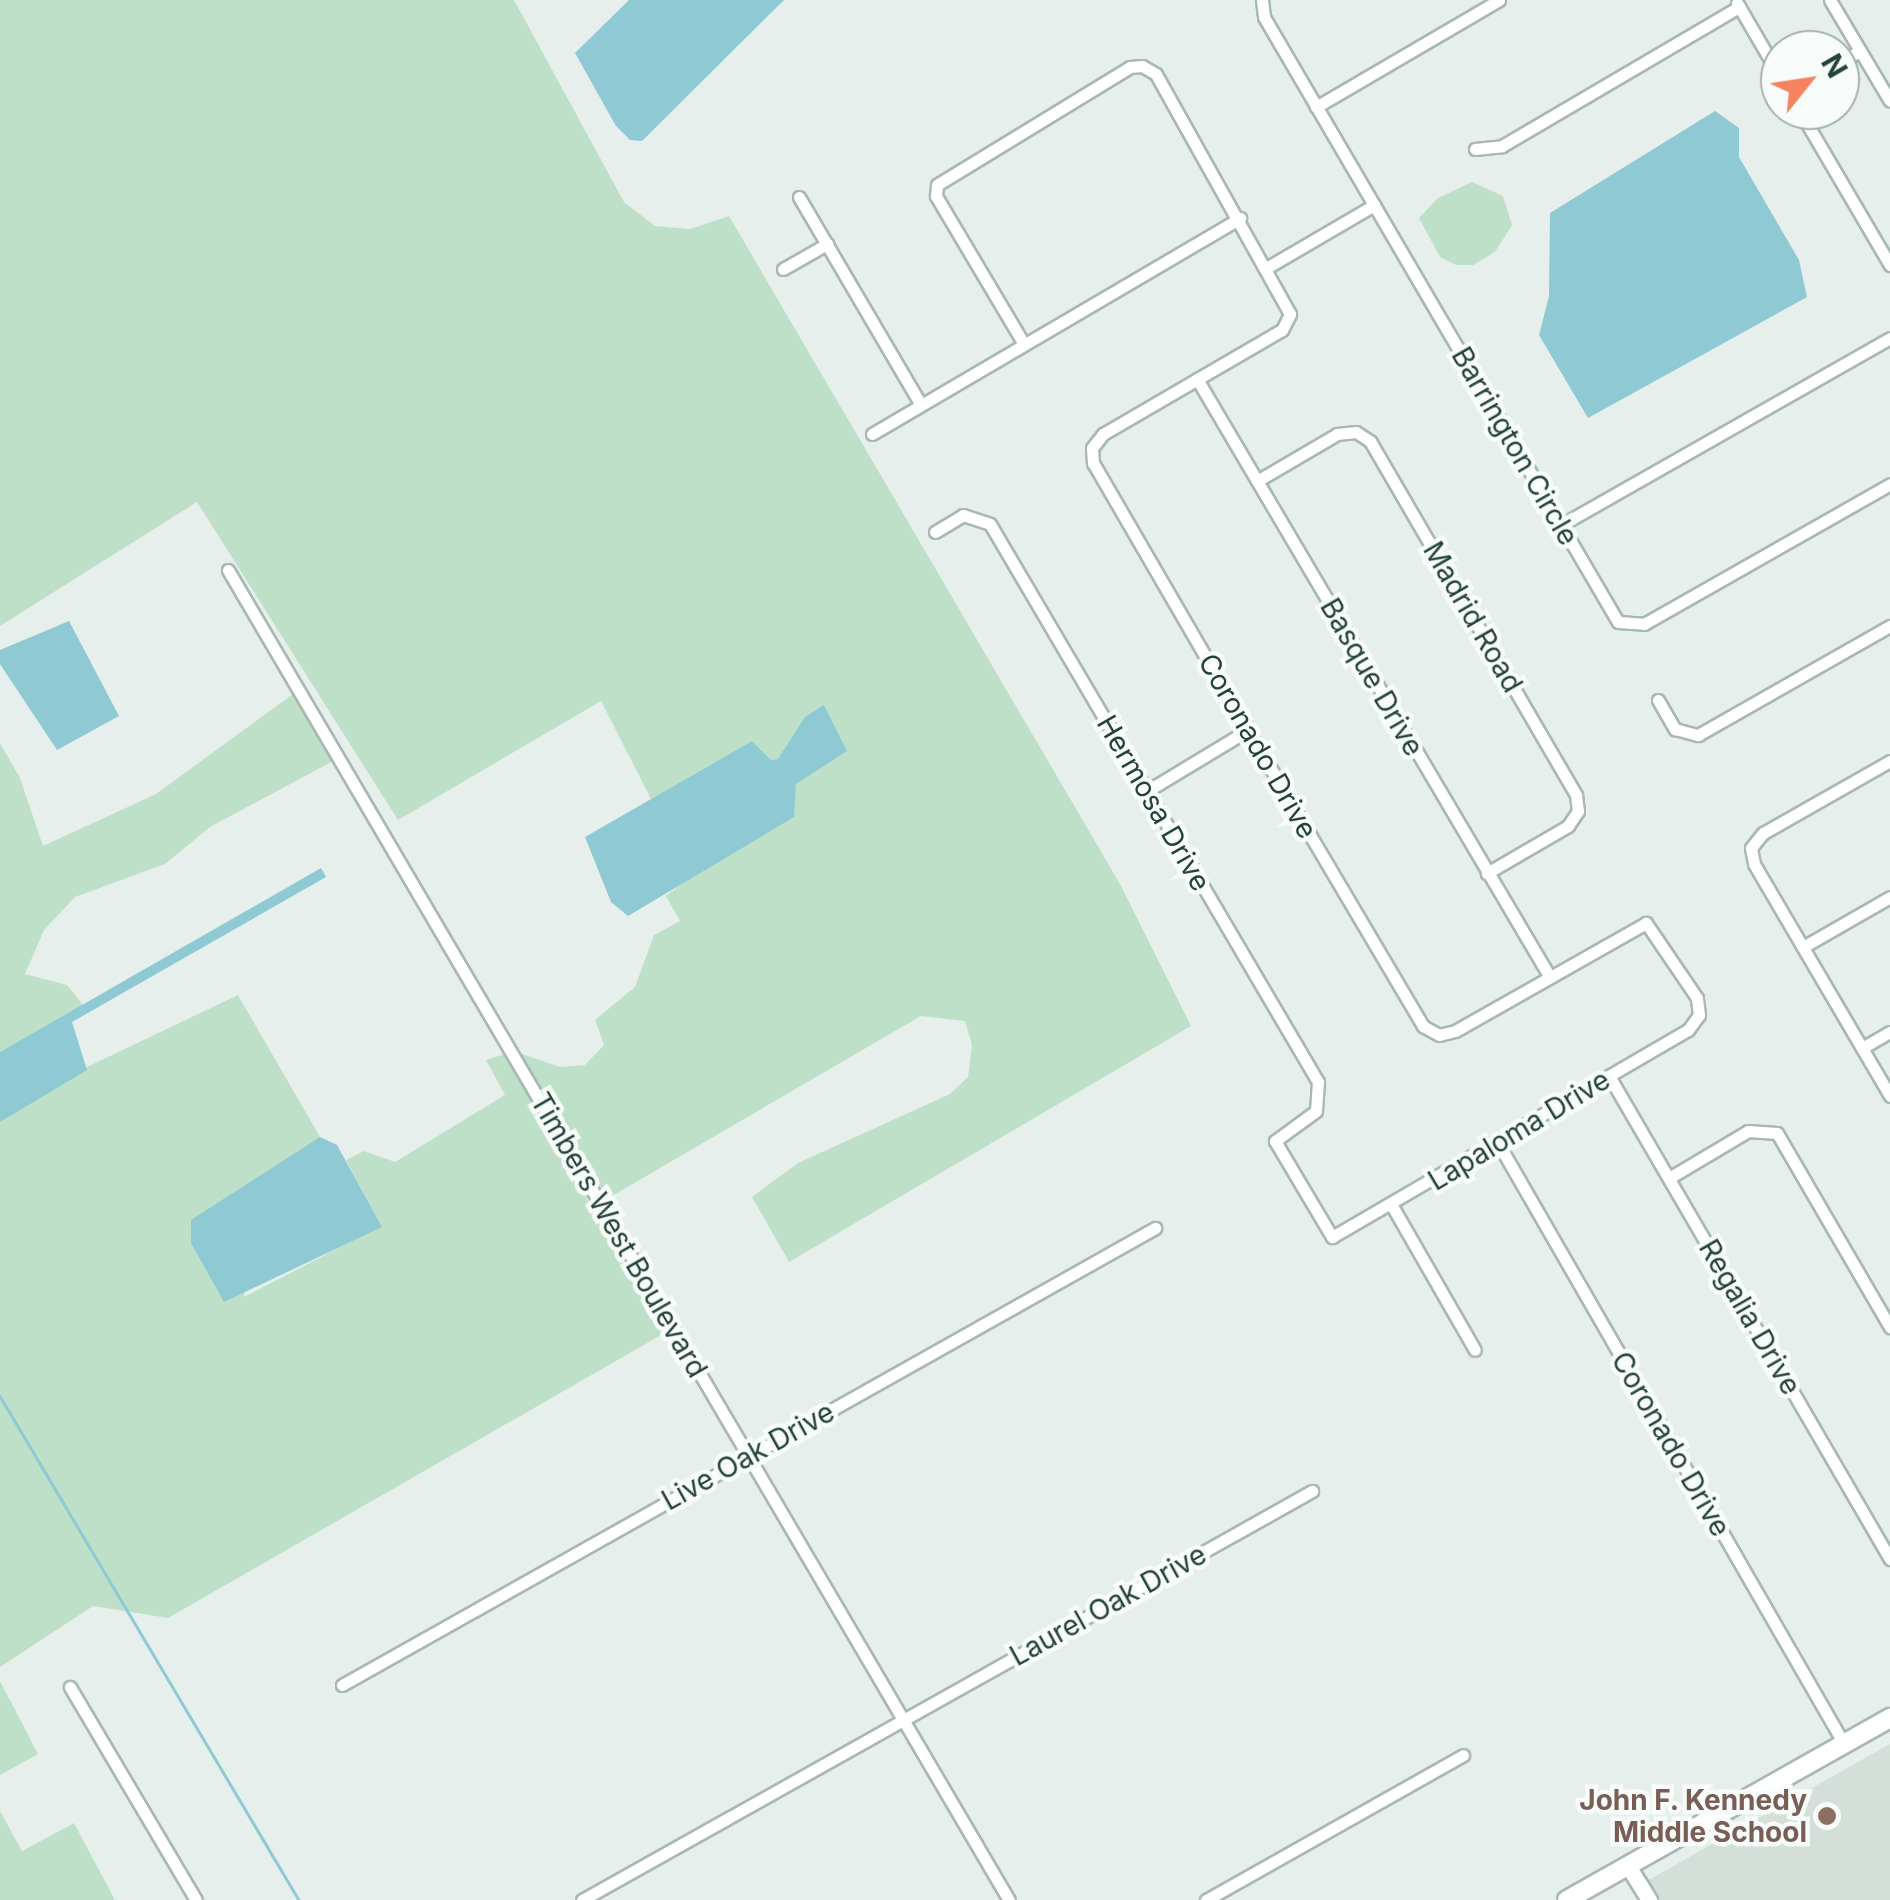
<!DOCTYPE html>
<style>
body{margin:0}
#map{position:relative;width:1890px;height:1900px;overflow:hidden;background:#e6efeb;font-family:Inter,sans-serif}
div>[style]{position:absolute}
.built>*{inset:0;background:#d4dfda}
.green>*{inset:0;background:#bfe0c8}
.water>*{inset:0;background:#8ec9d4}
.stream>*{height:2.5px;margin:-1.25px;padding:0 1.25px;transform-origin:1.25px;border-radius:1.25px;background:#8ec9d4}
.roads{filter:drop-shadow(2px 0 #a8b8b2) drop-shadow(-2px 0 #a8b8b2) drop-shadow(0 2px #a8b8b2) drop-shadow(0 -2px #a8b8b2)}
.minor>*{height:11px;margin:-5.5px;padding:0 5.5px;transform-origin:5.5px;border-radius:5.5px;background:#fff}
.tertiary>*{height:15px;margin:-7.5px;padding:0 7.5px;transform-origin:7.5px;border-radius:7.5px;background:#fff}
.secondary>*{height:18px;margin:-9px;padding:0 9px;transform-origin:9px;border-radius:9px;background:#fff}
.dots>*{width:28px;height:28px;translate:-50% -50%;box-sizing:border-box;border:5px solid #f7fbf9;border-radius:50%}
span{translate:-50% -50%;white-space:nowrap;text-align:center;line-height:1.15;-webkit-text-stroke:9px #f7fbf9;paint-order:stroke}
.street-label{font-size:28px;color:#24423a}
.education-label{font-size:28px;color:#785e54;font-weight:700}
.right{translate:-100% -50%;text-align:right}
.north{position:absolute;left:1760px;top:30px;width:100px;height:100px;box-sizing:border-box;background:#f7fbf9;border:2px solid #a3b1ad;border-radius:50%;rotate:60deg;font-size:28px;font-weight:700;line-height:40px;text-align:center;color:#24423a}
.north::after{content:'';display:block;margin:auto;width:35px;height:45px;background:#f4845f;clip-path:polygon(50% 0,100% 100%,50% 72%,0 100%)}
</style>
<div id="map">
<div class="built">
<div style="clip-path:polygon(1890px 1744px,1890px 1900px,1644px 1900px,1636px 1887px)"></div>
</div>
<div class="green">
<div style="clip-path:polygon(0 0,514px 0,624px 202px,655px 226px,690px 229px,729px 216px,1120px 884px,1191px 1026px,789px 1262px,752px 1197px,798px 1163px,950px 1094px,968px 1077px,972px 1045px,965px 1021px,921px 1016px,605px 1200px,519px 1053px,560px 1067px,585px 1065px,604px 1045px,595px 1020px,635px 987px,654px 935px,680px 921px,666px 896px,793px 799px,796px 784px,778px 759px,771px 760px,752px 741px,651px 799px,601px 701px,398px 820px,197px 502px,0 626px)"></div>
<div style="clip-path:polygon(1472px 182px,1503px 196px,1512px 225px,1495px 252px,1473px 265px,1456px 265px,1440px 257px,1419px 218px,1438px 198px)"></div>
<div style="clip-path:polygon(293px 694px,333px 761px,210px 827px,165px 864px,75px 897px,44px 930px,25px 974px,67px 985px,83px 1005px,0 1052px,0 743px,20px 778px,43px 846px,156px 794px)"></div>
<div style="clip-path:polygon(238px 995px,320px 1137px,266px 1177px,244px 1297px,381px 1226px,346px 1160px,364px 1151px,395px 1162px,505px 1095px,486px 1060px,505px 1054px,663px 1334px,168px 1618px,93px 1606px,0 1667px,0 1122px,87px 1067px)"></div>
<div style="clip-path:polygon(0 1681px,38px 1754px,0 1775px)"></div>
<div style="clip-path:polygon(0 1811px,22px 1851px,74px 1823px,115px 1900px,0 1900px)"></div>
</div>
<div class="water">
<div style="clip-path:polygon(629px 0,784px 0,642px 141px,630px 140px,616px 126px,575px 53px)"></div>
<div style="clip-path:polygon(1715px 111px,1739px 128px,1739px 157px,1799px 260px,1807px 297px,1588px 418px,1539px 335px,1549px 296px,1550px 213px)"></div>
<div style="clip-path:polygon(69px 621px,119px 716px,57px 750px,0 664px,0 650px)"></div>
<div style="clip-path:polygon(824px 705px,847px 751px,796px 784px,794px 817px,628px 916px,611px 902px,585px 837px,752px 741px,771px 760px,778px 759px,805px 717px)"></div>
<div style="clip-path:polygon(321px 868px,326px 877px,72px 1022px,87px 1070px,0 1122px,0 1052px)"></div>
<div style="clip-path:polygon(320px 1137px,337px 1145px,382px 1227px,224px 1302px,191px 1243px,191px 1220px)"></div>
</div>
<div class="stream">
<div style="left:0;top:1396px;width:586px;rotate:59.32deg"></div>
</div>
<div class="roads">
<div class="minor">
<div style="left:1262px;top:0;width:17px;rotate:83deg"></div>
<div style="left:1264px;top:17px;width:701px;rotate:59.67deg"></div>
<div style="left:1618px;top:622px;width:26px;rotate:4deg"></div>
<div style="left:1644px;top:624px;width:283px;rotate:-29.6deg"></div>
<div style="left:1830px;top:0;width:117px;rotate:59.3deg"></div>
<div style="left:1737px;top:3px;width:86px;rotate:59.8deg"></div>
<div style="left:1840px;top:62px;width:23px;rotate:-29deg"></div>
<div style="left:1316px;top:107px;width:212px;rotate:-30.3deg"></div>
<div style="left:1799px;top:110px;width:180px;rotate:59.6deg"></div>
<div style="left:1475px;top:149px;width:27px;rotate:-6deg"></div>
<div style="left:1502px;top:146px;width:275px;rotate:-30.4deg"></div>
<div style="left:799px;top:197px;width:241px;rotate:59.6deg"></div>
<div style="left:1268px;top:267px;width:123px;rotate:-30.3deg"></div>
<div style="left:783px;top:269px;width:51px;rotate:-29.6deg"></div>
<div style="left:1197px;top:379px;width:691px;rotate:59.46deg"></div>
<div style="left:872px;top:434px;width:427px;rotate:-30.4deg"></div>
<div style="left:1257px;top:481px;width:93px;rotate:-30.4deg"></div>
<div style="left:1337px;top:434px;width:19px;rotate:-6deg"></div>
<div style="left:1356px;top:432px;width:17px;rotate:33deg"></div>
<div style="left:1370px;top:441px;width:410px;rotate:59.8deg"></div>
<div style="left:1576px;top:795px;width:16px;rotate:83deg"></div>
<div style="left:1578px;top:811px;width:18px;rotate:124deg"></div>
<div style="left:1568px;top:826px;width:94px;rotate:149.9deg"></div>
<div style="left:1561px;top:525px;width:378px;rotate:-29.6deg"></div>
<div style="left:935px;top:532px;width:33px;rotate:-31deg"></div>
<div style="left:963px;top:515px;width:28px;rotate:18deg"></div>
<div style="left:990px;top:524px;width:647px;rotate:59.55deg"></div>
<div style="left:1318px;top:1082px;width:29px;rotate:94deg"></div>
<div style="left:1316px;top:1111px;width:51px;rotate:143.8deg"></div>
<div style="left:1275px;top:1141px;width:112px;rotate:59.3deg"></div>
<div style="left:1332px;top:1237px;width:412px;rotate:-30.2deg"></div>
<div style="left:1688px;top:1030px;width:19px;rotate:-54deg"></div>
<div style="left:1699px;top:1015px;width:17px;rotate:-97deg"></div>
<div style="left:1697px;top:998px;width:91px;rotate:-124.2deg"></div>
<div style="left:1646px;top:923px;width:219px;rotate:150.5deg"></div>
<div style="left:1455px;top:1031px;width:16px;rotate:166deg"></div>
<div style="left:1439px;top:1035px;width:18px;rotate:-151deg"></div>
<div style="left:1423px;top:1026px;width:344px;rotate:-120.6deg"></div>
<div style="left:1248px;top:730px;width:309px;rotate:-120.1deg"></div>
<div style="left:1093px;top:463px;width:15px;rotate:-94deg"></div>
<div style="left:1092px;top:448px;width:18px;rotate:-52deg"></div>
<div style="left:1103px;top:434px;width:207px;rotate:-30.2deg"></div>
<div style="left:1282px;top:330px;width:18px;rotate:-63deg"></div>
<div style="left:1290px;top:314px;width:275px;rotate:-119.2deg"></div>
<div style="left:1156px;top:74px;width:16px;rotate:-150deg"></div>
<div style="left:1142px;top:66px;width:12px;rotate:175deg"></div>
<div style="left:1130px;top:67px;width:226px;rotate:148.6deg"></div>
<div style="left:937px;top:185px;width:11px;rotate:95deg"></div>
<div style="left:936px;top:196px;width:172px;rotate:59.3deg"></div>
<div style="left:228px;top:570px;width:1542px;rotate:59.58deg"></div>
<div style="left:1658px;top:700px;width:34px;rotate:60deg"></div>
<div style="left:1675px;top:729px;width:24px;rotate:15deg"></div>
<div style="left:1698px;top:735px;width:221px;rotate:-29.6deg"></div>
<div style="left:1890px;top:761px;width:146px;rotate:150.4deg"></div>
<div style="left:1763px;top:833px;width:19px;rotate:129deg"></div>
<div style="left:1751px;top:848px;width:16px;rotate:79deg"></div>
<div style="left:1754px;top:864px;width:269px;rotate:59.6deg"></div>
<div style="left:1147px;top:791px;width:118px;rotate:-31.1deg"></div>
<div style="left:1803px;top:947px;width:100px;rotate:-29.9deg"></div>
<div style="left:1862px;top:1048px;width:32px;rotate:-30deg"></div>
<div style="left:1609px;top:1076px;width:559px;rotate:59.81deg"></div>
<div style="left:1498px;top:1143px;width:693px;rotate:60.07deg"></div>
<div style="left:1669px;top:1178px;width:92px;rotate:-30.7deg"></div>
<div style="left:1748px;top:1131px;width:29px;rotate:4deg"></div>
<div style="left:1777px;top:1133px;width:225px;rotate:59.8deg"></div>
<div style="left:1391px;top:1204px;width:168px;rotate:60.1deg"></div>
<div style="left:342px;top:1685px;width:933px;rotate:-29.34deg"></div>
<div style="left:70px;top:1687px;width:247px;rotate:59.4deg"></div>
<div style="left:582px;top:1900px;width:837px;rotate:-29.26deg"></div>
<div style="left:1206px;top:1900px;width:295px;rotate:-29.4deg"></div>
</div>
<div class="tertiary">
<div style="left:1628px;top:1866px;width:40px;rotate:58deg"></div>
</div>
<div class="secondary">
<div style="left:1567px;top:1900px;width:371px;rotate:-29.4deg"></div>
</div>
</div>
<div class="dots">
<div style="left:1827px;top:1816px;background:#8d6e63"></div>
</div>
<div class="street-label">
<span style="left:1515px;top:446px;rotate:60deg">Barrington Circle</span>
<span style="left:1473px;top:617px;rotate:60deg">Madrid Road</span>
<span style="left:1372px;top:677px;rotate:60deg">Basque Drive</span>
<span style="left:1258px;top:746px;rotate:60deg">Coronado Drive</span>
<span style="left:1154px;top:803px;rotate:60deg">Hermosa Drive</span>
<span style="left:1519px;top:1130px;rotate:-31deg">Lapaloma Drive</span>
<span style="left:619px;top:1235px;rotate:60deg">Timbers West Boulevard</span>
<span style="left:1750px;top:1317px;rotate:60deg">Regalia Drive</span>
<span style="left:1671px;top:1444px;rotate:60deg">Coronado Drive</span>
<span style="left:748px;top:1456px;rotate:-29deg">Live Oak Drive</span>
<span style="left:1108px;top:1605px;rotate:-29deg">Laurel Oak Drive</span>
</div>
<div class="education-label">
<span class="right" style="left:1807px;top:1816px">John F. Kennedy<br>Middle School</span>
</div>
<div class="north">N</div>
</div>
